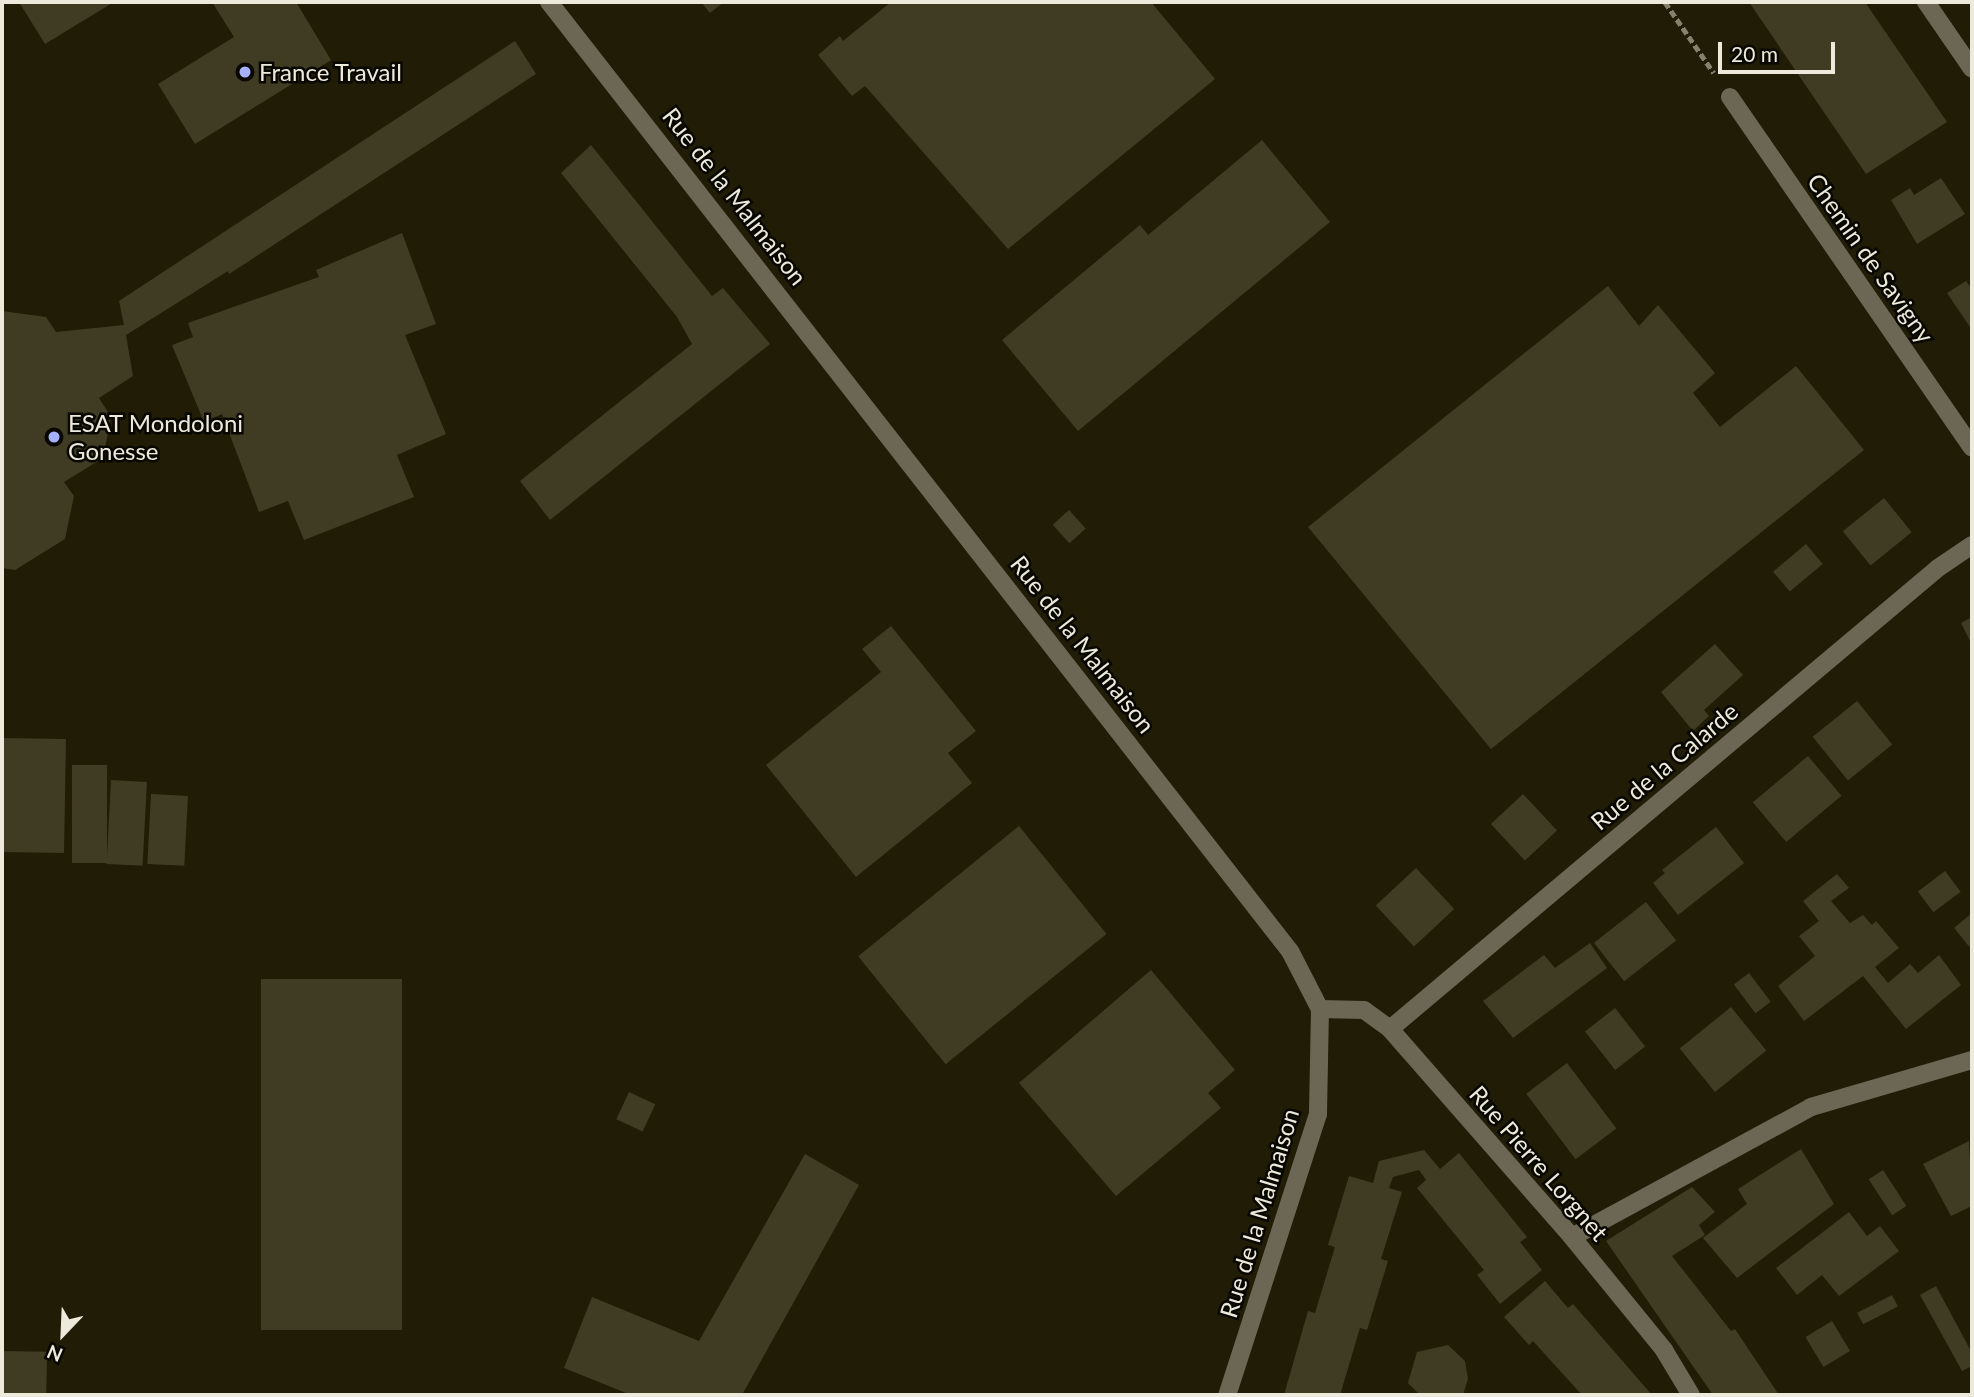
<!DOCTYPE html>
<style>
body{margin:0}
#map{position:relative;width:1974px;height:1397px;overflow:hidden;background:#211c05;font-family:Lato,sans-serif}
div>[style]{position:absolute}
.building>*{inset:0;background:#403b23;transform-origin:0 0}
.path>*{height:4.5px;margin-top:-2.25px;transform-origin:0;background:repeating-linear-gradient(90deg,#85816e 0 7px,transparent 0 10.5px)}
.minor>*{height:18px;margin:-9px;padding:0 9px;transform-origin:9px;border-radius:9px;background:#6b6754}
.dots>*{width:19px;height:19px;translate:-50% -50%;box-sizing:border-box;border:4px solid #080701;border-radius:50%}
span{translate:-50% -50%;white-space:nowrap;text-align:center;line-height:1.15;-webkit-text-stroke:5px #080701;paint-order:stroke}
.poi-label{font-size:24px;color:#edeadb}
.left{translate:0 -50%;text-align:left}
.street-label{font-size:24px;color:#edeadb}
.frame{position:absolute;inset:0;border:4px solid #edeadb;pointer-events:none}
.north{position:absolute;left:28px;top:1299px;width:70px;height:70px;-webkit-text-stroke:5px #080701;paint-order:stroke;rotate:203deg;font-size:19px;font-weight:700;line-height:28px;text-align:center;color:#edeadb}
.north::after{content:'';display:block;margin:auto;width:24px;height:32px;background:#edeadb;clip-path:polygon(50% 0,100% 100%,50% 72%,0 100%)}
.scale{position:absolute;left:1718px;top:42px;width:117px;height:32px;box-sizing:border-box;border:4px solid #edeadb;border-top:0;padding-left:9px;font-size:21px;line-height:24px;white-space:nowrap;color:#edeadb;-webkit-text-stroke:5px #080701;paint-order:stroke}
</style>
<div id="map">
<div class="building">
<div style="clip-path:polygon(19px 2px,114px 2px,45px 44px)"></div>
<div style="clip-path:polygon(212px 2px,296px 2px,331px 60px,195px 144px,158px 84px,234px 37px)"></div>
<div style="clip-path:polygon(701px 2px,724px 2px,710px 13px)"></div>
<div style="clip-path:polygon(891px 2px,1151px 2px,1215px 79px,1008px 249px,865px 86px,852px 96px,818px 55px,840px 36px,843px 41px)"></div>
<div style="clip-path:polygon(1749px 2px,1865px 2px,1947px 122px,1866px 174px)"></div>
<div style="clip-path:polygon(515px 41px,536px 74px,229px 274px,228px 271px,126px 335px,133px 376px,99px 398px,111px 417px,103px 458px,64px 482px,74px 496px,65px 539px,15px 570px,2px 568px,2px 311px,46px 317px,56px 332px,124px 325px,119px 301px)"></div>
<div style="clip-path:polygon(1262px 140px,1330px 222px,1078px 431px,1002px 340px,1140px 225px,1148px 235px)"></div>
<div style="clip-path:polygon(591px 145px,712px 296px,723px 288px,770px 344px,550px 520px,520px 481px,692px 344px,677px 317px,561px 173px)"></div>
<div style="clip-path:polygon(1941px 178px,1965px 214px,1917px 244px,1891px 200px,1910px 188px,1914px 195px)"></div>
<div style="clip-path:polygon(402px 233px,436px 324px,405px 335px,446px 434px,397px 455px,414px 497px,304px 540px,288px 501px,259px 512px,222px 414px,204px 422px,172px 345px,193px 337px,188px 323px,319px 277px,316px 270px)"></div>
<div style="clip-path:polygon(1966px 281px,1972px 289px,1972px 330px,1947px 293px)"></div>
<div style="clip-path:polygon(1608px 286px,1639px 326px,1658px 305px,1715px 373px,1693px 393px,1720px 427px,1796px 366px,1864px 450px,1491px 749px,1308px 527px)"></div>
<div style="left:1884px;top:498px;width:44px;height:53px;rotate:51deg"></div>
<div style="left:1069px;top:510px;width:25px;height:22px;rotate:48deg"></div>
<div style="left:1806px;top:544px;width:26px;height:43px;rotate:50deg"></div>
<div style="clip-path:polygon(1972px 617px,1972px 645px,1961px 623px)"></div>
<div style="clip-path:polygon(891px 626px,976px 731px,948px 753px,972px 783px,856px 877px,766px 765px,881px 672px,862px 649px)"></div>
<div style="clip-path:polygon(1715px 644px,1743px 675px,1704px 710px,1709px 716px,1693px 731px,1661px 692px)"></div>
<div style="left:1857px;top:701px;width:56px;height:57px;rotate:51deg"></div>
<div style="left:2px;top:738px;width:64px;height:114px;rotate:1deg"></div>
<div style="left:1808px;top:756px;width:52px;height:72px;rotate:50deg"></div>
<div style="left:72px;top:765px;width:35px;height:98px"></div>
<div style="left:111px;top:780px;width:36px;height:84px;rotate:3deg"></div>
<div style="left:151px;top:794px;width:37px;height:70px;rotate:3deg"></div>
<div style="left:1523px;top:794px;width:50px;height:44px;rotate:47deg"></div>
<div style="left:1019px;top:826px;width:139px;height:207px;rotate:51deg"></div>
<div style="clip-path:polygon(1716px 827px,1744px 863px,1678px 915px,1653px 883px,1665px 873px,1662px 870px)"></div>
<div style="left:1416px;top:868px;width:56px;height:55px;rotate:47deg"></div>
<div style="left:1945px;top:871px;width:26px;height:34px;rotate:53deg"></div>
<div style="clip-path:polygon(1837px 874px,1849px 888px,1831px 901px,1850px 923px,1863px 915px,1872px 925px,1876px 921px,1899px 948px,1875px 967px,1888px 983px,1910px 964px,1918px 973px,1939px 955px,1961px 985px,1906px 1029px,1863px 976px,1804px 1021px,1778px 986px,1815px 956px,1799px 936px,1819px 921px,1803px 901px)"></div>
<div style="left:1646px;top:902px;width:49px;height:66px;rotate:52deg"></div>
<div style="clip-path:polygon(1972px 913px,1972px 950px,1954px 928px)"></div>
<div style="clip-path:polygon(1590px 943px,1607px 968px,1513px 1038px,1483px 1001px,1544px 955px,1555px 968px)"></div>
<div style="clip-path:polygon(1151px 970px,1235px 1070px,1208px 1093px,1221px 1108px,1116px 1196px,1019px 1083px)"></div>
<div style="left:1749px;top:973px;width:36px;height:19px;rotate:53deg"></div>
<div style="left:261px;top:979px;width:141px;height:351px"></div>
<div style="left:1731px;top:1007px;width:56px;height:66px;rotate:51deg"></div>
<div style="left:1615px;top:1008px;width:49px;height:38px;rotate:52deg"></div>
<div style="left:1567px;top:1063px;width:82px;height:51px;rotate:53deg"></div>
<div style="left:629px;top:1092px;width:29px;height:30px;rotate:25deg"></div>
<div style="clip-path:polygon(1969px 1141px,1972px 1206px,1951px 1216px,1923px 1164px)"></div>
<div style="clip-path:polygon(1801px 1149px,1834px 1204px,1737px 1278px,1703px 1238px,1747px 1204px,1738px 1189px)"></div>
<div style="clip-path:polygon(1424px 1150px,1440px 1169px,1459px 1153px,1527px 1237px,1520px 1242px,1542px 1270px,1500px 1304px,1477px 1275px,1484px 1270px,1417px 1188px,1426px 1180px,1419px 1170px,1393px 1177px,1389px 1188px,1402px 1192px,1381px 1259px,1388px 1261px,1367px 1330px,1360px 1328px,1340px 1395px,1284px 1395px,1308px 1311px,1315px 1313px,1335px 1247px,1328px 1245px,1349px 1176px,1373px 1183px,1379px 1161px)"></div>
<div style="clip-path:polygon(805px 1154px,859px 1185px,742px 1395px,631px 1395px,564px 1368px,592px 1297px,699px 1341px)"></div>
<div style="left:1883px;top:1170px;width:43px;height:17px;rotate:57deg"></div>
<div style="clip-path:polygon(1692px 1187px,1715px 1212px,1699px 1225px,1705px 1235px,1672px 1256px,1731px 1331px,1735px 1329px,1779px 1395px,1713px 1395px,1606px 1241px)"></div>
<div style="clip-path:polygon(1849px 1212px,1867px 1236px,1880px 1226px,1899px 1251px,1839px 1296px,1822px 1275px,1797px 1295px,1776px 1268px)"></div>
<div style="clip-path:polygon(1545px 1281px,1568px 1308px,1573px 1304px,1652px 1395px,1582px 1395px,1533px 1341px,1529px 1345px,1504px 1317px)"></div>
<div style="clip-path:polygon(1936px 1286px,1972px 1353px,1972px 1366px,1962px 1371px,1920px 1295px)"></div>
<div style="left:1892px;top:1295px;width:13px;height:39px;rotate:63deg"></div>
<div style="left:1832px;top:1321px;width:35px;height:31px;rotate:59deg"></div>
<div style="clip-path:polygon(1448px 1345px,1465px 1361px,1468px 1379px,1463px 1395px,1420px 1395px,1408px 1383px,1417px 1352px)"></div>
<div style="left:2px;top:1351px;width:45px;height:44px;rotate:1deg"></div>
</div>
<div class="path">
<div style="left:1665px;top:2px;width:86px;rotate:55.4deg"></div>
</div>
<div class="minor">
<div style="left:549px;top:2px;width:1204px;rotate:52.02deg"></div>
<div style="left:1290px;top:951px;width:65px;rotate:62.7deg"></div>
<div style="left:1320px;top:1009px;width:105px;rotate:91.1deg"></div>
<div style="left:1318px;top:1114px;width:295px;rotate:107.9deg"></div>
<div style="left:1926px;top:2px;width:81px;rotate:55.5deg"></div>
<div style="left:1730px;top:97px;width:426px;rotate:55.4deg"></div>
<div style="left:1320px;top:1009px;width:44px;rotate:1.3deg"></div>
<div style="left:1364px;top:1010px;width:32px;rotate:36deg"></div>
<div style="left:1390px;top:1029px;width:276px;rotate:48.8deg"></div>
<div style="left:1572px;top:1237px;width:146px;rotate:50.8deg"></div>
<div style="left:1664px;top:1350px;width:52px;rotate:59deg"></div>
<div style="left:1390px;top:1029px;width:716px;rotate:-40.07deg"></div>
<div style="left:1938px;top:568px;width:41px;rotate:-34.1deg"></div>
<div style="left:1572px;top:1237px;width:272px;rotate:-28.5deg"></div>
<div style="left:1811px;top:1107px;width:168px;rotate:-16.3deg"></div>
</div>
<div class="dots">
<div style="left:245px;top:72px;background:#a5b1fc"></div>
<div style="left:54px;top:437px;background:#a5b1fc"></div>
</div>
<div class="poi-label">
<span class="left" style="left:259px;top:72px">France Travail</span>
<span class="left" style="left:68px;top:437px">ESAT Mondoloni<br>Gonesse</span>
</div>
<div class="street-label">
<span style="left:735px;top:196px;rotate:52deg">Rue de la Malmaison</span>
<span style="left:1871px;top:258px;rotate:55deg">Chemin de Savigny</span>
<span style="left:1083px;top:644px;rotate:52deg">Rue de la Malmaison</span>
<span style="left:1664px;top:766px;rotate:-40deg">Rue de la Calarde</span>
<span style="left:1539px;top:1163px;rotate:49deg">Rue Pierre Lorgnet</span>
<span style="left:1259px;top:1213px;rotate:-73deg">Rue de la Malmaison</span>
</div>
<div class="frame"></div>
<div class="north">N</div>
<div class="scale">20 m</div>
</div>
